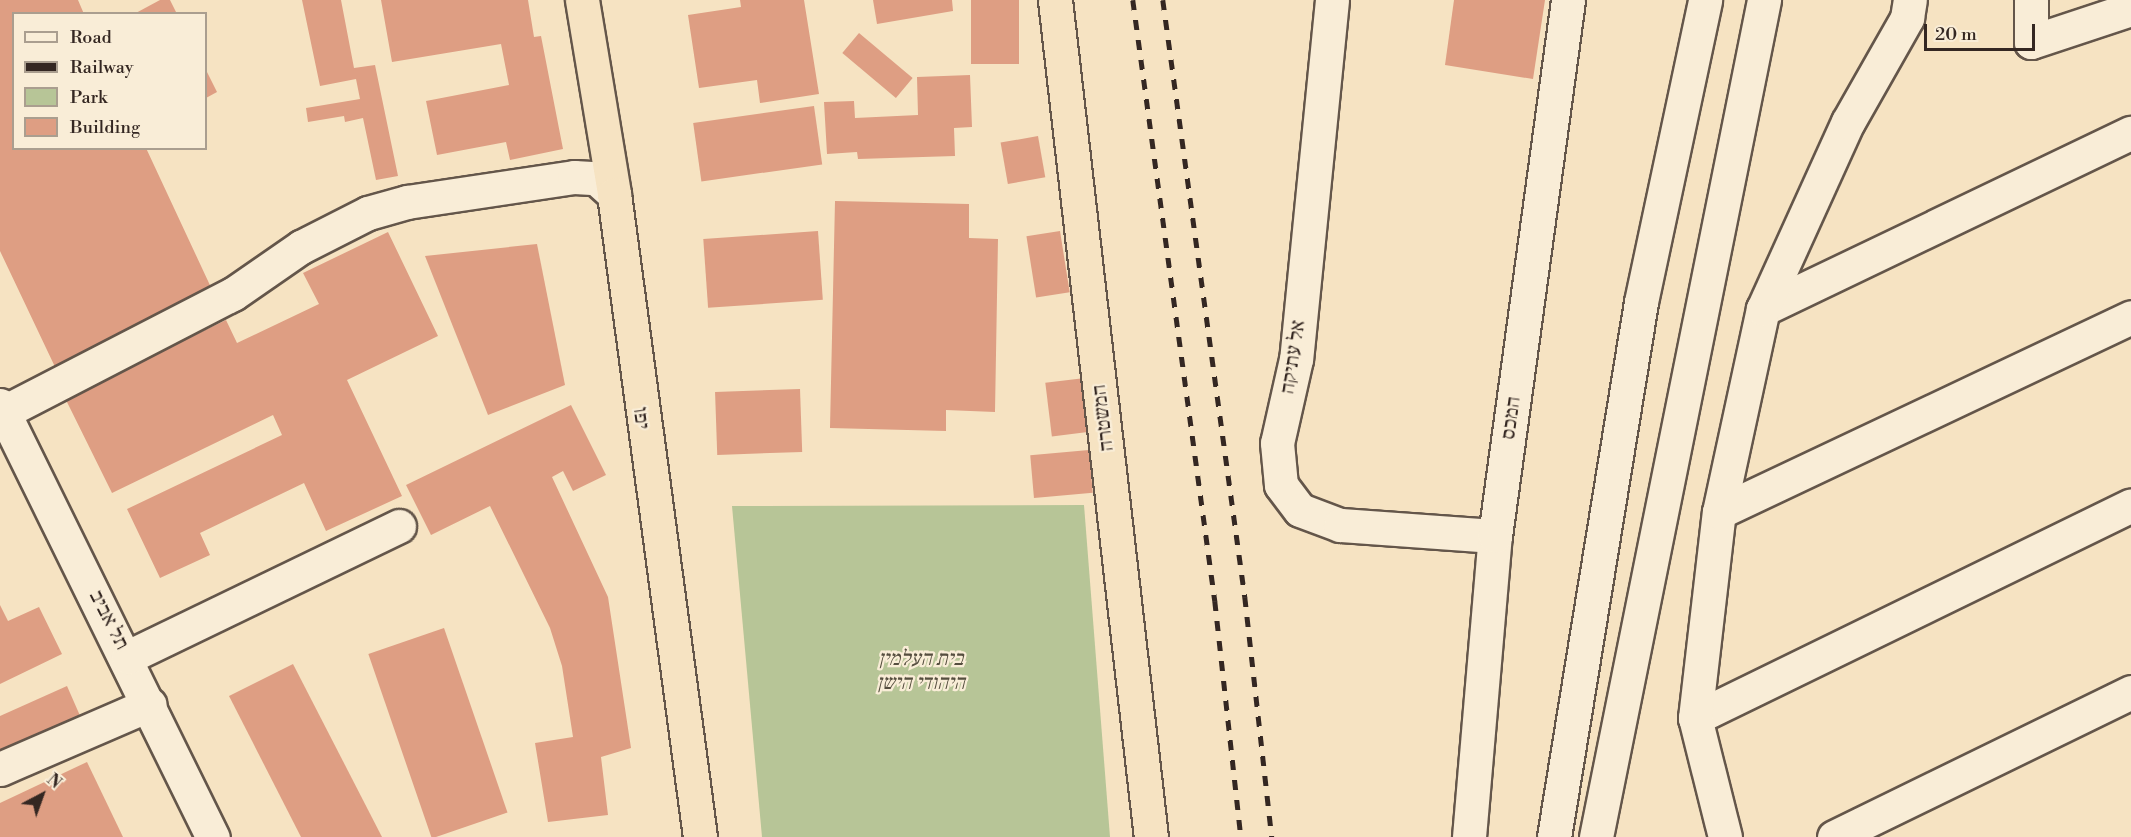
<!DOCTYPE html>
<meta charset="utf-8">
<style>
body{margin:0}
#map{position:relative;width:2131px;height:837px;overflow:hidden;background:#f6e3c2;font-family:"Libre Bodoni","Frank Ruhl Libre",serif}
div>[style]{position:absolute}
.green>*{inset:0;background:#b7c597}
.building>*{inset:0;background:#de9e83;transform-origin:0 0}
.roads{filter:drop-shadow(2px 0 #64564a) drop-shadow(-2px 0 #64564a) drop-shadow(0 2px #64564a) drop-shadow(0 -2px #64564a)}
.minor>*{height:33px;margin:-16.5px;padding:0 16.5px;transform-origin:16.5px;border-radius:16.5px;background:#f9edd7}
.highway>*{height:33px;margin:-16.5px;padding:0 16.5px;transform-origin:16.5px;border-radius:16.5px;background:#f6e3c2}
.rail>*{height:4.5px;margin-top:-2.25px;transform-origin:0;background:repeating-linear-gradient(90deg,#342722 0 10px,transparent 0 20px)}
span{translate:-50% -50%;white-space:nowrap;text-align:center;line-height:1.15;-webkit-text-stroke:4.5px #f9edd7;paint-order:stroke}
.street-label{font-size:21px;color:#342722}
.park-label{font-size:21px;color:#554e3f;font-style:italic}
.legend{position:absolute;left:12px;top:12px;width:195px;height:138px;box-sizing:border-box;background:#f9edd7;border:2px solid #aa9e8f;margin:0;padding:8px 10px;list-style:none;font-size:18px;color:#342722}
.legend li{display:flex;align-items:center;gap:12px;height:30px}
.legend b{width:30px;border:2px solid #aa9e8f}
.north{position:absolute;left:12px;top:765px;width:60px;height:60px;-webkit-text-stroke:4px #f9edd7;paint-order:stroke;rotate:41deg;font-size:16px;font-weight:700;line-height:24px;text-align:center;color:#342722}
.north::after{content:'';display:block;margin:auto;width:21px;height:27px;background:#342722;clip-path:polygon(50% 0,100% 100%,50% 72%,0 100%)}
.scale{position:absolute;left:1924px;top:24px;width:111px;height:27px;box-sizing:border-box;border:3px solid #342722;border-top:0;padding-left:8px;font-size:18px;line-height:21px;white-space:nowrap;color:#342722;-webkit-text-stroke:4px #f9edd7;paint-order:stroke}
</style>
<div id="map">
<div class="green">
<div style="clip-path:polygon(1084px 505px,1110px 837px,762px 837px,732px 506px)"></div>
</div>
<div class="building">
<div style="clip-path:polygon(0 0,78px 0,84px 14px,14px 14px,14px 148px,146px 148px,215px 296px,56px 369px,0 251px)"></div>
<div style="clip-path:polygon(160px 0,170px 0,177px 14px,134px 14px)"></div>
<div style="clip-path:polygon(302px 0,341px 0,354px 68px,375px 65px,398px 176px,376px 180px,363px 118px,345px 122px,344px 116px,308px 122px,306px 108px,360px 99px,356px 79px,320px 86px)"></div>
<div style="clip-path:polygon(381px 0,528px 0,534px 37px,541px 36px,563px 149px,510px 160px,506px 142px,437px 155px,426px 101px,509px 85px,501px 44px,392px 62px)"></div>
<div style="clip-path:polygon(740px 0,804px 0,819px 94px,760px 103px,757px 80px,699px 88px,688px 15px,741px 7px)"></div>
<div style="clip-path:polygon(873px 0,952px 0,953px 11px,877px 24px)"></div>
<div style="left:971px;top:0;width:48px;height:64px"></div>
<div style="clip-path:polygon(1454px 0,1545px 0,1533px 79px,1445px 65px)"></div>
<div style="left:859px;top:33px;width:70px;height:26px;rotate:40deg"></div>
<div style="clip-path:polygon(206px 70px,217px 92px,206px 98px)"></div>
<div style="clip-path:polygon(970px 75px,972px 127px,954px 128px,955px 156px,858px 159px,857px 152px,827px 154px,824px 102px,854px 101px,855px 118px,918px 115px,917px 77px)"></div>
<div style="left:814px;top:106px;width:59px;height:122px;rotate:82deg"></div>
<div style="left:1038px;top:136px;width:42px;height:38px;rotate:80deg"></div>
<div style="clip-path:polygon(835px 201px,969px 204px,969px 238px,998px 239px,995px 412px,946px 410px,946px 431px,830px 428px)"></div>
<div style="left:818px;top:231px;width:69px;height:115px;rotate:86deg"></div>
<div style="left:1060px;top:231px;width:62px;height:34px;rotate:81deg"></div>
<div style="clip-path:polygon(388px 232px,438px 336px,347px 380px,402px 496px,326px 531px,304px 483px,200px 533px,210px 555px,160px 578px,127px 509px,282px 435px,273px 415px,112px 493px,65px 398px,226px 320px,237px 343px,319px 304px,303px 273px)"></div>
<div style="clip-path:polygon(537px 244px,565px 385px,488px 415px,425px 256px)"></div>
<div style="left:1085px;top:378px;width:54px;height:40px;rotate:83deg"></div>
<div style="left:800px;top:389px;width:63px;height:85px;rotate:88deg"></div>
<div style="clip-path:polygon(571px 405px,606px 475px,573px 491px,563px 471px,552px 477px,608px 597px,631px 748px,601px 757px,608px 815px,548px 822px,535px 743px,573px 737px,562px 666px,550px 628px,490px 506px,431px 535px,406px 485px)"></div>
<div style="left:1089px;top:450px;width:43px;height:59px;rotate:85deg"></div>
<div style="clip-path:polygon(0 605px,8px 621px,39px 607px,62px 654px,0 684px)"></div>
<div style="left:444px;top:628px;width:195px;height:80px;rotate:71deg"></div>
<div style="clip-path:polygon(293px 664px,382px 837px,301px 837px,229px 696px)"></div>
<div style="clip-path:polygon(67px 686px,81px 718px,0 755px,0 716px)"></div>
<div style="clip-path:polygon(87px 762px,123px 837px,0 837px,0 803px)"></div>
</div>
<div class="roads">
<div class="minor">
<div style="left:1332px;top:0;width:361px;rotate:95.7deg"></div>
<div style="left:1296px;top:359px;width:86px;rotate:102.7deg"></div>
<div style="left:1277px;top:443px;width:42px;rotate:84.6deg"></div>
<div style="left:1281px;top:485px;width:31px;rotate:53deg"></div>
<div style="left:1300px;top:510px;width:43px;rotate:20.6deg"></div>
<div style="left:1340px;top:525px;width:155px;rotate:4.1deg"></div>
<div style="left:2031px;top:0;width:42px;rotate:90deg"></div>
<div style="left:2031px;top:42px;width:105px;rotate:-18.3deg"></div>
<div style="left:1763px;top:309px;width:408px;rotate:-25.6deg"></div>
<div style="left:0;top:405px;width:482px;rotate:63.8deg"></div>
<div style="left:4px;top:412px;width:258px;rotate:-27.3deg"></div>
<div style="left:233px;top:294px;width:83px;rotate:-34.7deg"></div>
<div style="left:301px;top:247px;width:75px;rotate:-26.9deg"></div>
<div style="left:368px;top:213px;width:41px;rotate:-15.8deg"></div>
<div style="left:407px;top:202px;width:169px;rotate:-8.5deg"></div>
<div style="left:574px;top:177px;width:22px;rotate:3deg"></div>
<div style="left:596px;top:178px;width:24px;rotate:42deg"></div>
<div style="left:1719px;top:512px;width:456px;rotate:-25.3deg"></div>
<div style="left:128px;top:657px;width:301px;rotate:-25.8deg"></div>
<div style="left:1695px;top:718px;width:485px;rotate:-26deg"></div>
<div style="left:0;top:769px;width:163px;rotate:-23.4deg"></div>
<div style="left:1469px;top:837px;width:302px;rotate:-85.1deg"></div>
<div style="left:1495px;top:536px;width:541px;rotate:-82.24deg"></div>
<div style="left:1554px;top:837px;width:542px;rotate:-80.76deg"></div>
<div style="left:1641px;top:302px;width:309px;rotate:-78deg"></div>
<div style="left:1596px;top:837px;width:854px;rotate:-78.65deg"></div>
<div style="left:1725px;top:837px;width:123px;rotate:-104.1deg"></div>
<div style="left:1695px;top:718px;width:207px;rotate:-83.4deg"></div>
<div style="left:1719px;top:512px;width:208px;rotate:-77.8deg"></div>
<div style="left:1763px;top:309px;width:205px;rotate:-65.6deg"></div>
<div style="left:1848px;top:122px;width:120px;rotate:-60.4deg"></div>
<div style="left:1907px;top:18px;width:18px;rotate:-81deg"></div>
<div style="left:1834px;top:837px;width:331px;rotate:-26deg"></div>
</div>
<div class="highway">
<div style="left:582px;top:0;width:197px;rotate:80.6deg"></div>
<div style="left:614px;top:194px;width:649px;rotate:82.38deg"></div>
<div style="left:1055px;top:0;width:842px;rotate:83.46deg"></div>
</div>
</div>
<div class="rail">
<div style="left:1133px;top:0;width:607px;rotate:82.23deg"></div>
<div style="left:1215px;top:601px;width:237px;rotate:83.7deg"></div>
<div style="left:1163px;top:0;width:603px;rotate:82.18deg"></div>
<div style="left:1245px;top:597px;width:242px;rotate:83.6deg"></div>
</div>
<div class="street-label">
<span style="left:1293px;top:357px;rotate:-81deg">אל עתיקה</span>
<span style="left:641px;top:418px;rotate:82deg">יפו</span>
<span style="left:1103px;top:418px;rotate:-97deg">המשטרה</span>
<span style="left:1511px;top:418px;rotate:-82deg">המכס</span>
<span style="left:109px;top:620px;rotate:63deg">תל אביב</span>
</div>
<div class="park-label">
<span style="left:921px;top:671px">בית העלמין<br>היהודי הישן</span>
</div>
<ul class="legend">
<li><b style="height:8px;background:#f9edd7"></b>Road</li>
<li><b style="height:8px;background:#342722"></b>Railway</li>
<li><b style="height:16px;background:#b7c597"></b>Park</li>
<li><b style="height:16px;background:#de9e83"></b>Building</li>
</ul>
<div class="north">N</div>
<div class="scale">20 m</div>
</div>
